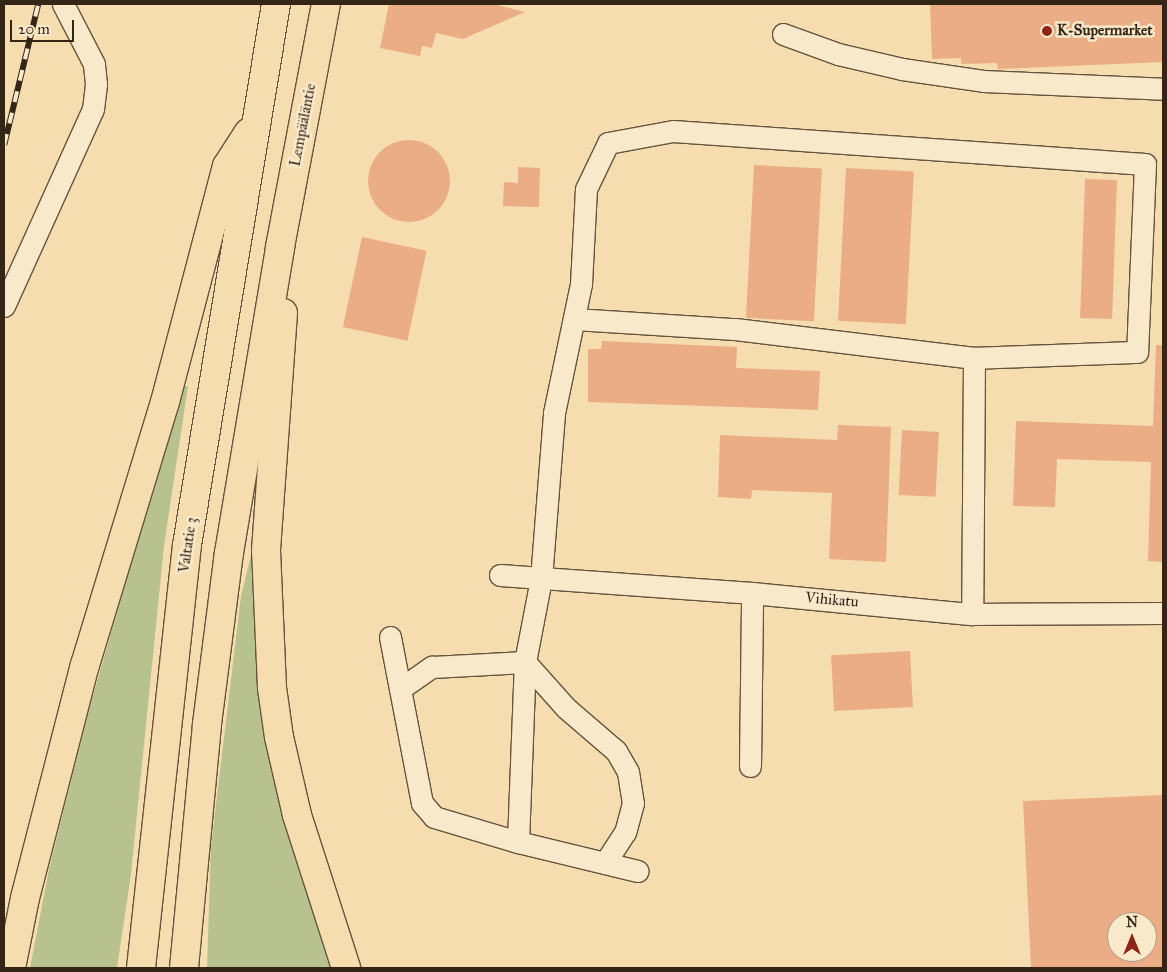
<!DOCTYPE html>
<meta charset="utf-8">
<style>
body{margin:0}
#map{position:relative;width:1167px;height:972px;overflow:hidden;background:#f6ddaf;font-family:"IM FELL Great Primer",serif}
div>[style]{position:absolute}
.green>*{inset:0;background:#b8c28e}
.building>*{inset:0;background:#ebad86;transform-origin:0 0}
.round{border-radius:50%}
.roads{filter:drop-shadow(1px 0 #64543d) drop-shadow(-1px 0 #64543d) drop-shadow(0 1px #64543d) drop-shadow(0 -1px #64543d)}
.minor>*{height:21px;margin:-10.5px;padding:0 10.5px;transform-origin:10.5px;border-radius:10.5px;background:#f9e9cb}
.highway>*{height:28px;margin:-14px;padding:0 14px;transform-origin:14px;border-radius:14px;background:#f6ddaf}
.rail>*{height:5.5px;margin-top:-2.75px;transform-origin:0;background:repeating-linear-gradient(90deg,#f9e9cb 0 11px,#342617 0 22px);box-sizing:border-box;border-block:1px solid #342617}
.dots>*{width:14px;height:14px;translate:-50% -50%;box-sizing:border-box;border:2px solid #f9e9cb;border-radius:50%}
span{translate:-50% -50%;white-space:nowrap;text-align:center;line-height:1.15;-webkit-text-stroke:5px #f9e9cb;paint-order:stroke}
.poi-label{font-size:15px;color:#342617;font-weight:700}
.left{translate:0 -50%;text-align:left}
.street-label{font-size:15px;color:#342617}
.frame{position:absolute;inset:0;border:5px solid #342617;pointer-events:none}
.north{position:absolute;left:1107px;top:912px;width:50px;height:50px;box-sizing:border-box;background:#f9e9cb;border:1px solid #aa9b83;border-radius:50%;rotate:0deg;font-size:14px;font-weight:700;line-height:20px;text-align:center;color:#342617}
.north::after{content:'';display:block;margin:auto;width:18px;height:22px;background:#8f2418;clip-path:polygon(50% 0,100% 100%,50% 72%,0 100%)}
.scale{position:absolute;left:10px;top:20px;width:64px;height:22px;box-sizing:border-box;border:2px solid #342617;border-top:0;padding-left:6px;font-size:15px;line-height:18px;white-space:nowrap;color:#342617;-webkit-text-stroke:4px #f9e9cb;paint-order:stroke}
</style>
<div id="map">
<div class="green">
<div style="clip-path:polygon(183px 386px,188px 386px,164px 546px,131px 874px,117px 968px,30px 968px,49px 869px,89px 709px)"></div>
<div style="clip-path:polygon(251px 555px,256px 555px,333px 968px,207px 968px,211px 846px,241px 596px)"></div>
</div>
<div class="building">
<div style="clip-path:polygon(389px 4px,493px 4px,525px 12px,463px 39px,436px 33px,432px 48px,422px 46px,420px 56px,380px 48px)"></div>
<div style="clip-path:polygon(930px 4px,1163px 4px,1163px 62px,998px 69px,997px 63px,961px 64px,961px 58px,932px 59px)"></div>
<div class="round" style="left:368px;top:140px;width:82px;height:82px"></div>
<div style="left:754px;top:165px;width:68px;height:153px;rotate:3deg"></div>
<div style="clip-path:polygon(518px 167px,540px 168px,539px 207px,503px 206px,504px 182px,518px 183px)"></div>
<div style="left:846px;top:168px;width:68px;height:153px;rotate:3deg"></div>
<div style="left:1085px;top:179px;width:32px;height:139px;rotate:2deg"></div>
<div style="left:362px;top:237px;width:66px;height:92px;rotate:12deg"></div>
<div style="clip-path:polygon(602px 341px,737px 347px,736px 368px,820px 371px,818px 410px,588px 402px,588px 349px,601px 349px)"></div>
<div style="clip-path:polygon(1156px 345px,1163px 345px,1163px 562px,1148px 561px,1151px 462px,1057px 459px,1055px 507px,1013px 506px,1016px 421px,1153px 426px)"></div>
<div style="clip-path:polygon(838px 425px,891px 427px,886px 562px,829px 559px,832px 493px,752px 490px,751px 499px,718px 497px,720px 435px,837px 440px)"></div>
<div style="left:902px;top:430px;width:37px;height:65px;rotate:3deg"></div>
<div style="left:910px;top:651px;width:56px;height:79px;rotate:87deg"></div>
<div style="clip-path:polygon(evenodd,1163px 795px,1163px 968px,1031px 968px,1023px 801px,1163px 795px,1117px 922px,1147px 922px,1147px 952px,1117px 952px,1117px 922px)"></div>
</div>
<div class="roads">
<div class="minor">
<div style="left:783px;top:34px;width:59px;rotate:20deg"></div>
<div style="left:838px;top:54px;width:66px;rotate:13.2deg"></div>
<div style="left:902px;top:69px;width:82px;rotate:8.4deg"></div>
<div style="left:983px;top:81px;width:180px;rotate:2.5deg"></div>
<div style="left:4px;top:306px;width:216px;rotate:-65.7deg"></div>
<div style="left:93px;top:109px;width:25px;rotate:-83deg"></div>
<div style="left:96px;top:84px;width:20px;rotate:-96deg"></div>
<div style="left:94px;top:64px;width:68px;rotate:-117.3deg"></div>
<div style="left:574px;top:319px;width:161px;rotate:3.6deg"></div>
<div style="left:735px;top:329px;width:241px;rotate:6.9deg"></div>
<div style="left:500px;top:575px;width:253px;rotate:4.1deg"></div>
<div style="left:752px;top:593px;width:221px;rotate:5.5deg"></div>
<div style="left:972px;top:614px;width:191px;rotate:-0.3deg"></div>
<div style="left:390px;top:637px;width:169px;rotate:79.1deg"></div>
<div style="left:422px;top:803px;width:18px;rotate:49deg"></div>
<div style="left:434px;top:817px;width:88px;rotate:16.6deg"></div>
<div style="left:518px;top:842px;width:180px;rotate:-87.8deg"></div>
<div style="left:525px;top:662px;width:85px;rotate:-79.1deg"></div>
<div style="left:541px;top:579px;width:167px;rotate:-85.5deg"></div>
<div style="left:554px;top:413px;width:132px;rotate:-78.2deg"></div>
<div style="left:581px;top:284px;width:95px;rotate:-87deg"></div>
<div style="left:586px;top:189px;width:51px;rotate:-64.4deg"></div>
<div style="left:608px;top:143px;width:66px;rotate:-10.5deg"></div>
<div style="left:673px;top:131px;width:473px;rotate:4deg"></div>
<div style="left:1145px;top:164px;width:188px;rotate:92.4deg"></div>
<div style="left:1137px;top:352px;width:163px;rotate:177.9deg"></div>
<div style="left:974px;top:358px;width:256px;rotate:90.4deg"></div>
<div style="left:400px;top:689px;width:39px;rotate:-35deg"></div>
<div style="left:432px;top:667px;width:93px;rotate:-3.1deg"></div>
<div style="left:525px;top:662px;width:62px;rotate:48.3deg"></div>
<div style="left:566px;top:708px;width:66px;rotate:40.7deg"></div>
<div style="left:616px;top:751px;width:24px;rotate:60deg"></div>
<div style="left:628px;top:772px;width:31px;rotate:81deg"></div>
<div style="left:633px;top:803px;width:30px;rotate:105deg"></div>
<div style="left:625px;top:832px;width:37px;rotate:123deg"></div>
<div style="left:750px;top:766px;width:173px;rotate:-89.3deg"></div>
<div style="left:518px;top:842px;width:123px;rotate:13.6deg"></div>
</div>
<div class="highway">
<div style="left:283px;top:313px;width:238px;rotate:94.1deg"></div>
<div style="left:266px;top:550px;width:138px;rotate:87.5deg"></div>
<div style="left:272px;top:688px;width:49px;rotate:81.9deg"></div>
<div style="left:279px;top:737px;width:80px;rotate:77deg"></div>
<div style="left:297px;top:815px;width:161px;rotate:72.2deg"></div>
<div style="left:11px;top:968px;width:71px;rotate:-78.7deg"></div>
<div style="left:25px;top:898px;width:241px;rotate:-75.6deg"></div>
<div style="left:85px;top:665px;width:275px;rotate:-73.1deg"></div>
<div style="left:165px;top:402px;width:244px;rotate:-75.3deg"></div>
<div style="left:227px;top:166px;width:40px;rotate:-57.1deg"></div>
<div style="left:141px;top:968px;width:425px;rotate:-83.8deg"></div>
<div style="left:187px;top:545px;width:548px;rotate:-80.66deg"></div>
<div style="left:184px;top:968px;width:245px;rotate:-84.6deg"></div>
<div style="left:207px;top:724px;width:172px;rotate:-82.7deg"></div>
<div style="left:229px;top:553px;width:310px;rotate:-80.5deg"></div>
<div style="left:280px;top:247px;width:247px;rotate:-79.3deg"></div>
</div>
</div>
<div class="rail">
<div style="left:4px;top:145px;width:145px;rotate:-76.4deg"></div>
</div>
<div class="dots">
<div style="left:1047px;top:31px;background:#8f2418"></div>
</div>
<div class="poi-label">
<span class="left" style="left:1057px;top:31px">K-Supermarket</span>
</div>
<div class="street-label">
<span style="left:303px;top:125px;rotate:-79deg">Lempääläntie</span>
<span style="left:188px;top:545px;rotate:-82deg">Valtatie 3</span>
<span style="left:832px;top:600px;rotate:5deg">Vihikatu</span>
</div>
<div class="frame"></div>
<div class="north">N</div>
<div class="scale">20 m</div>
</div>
